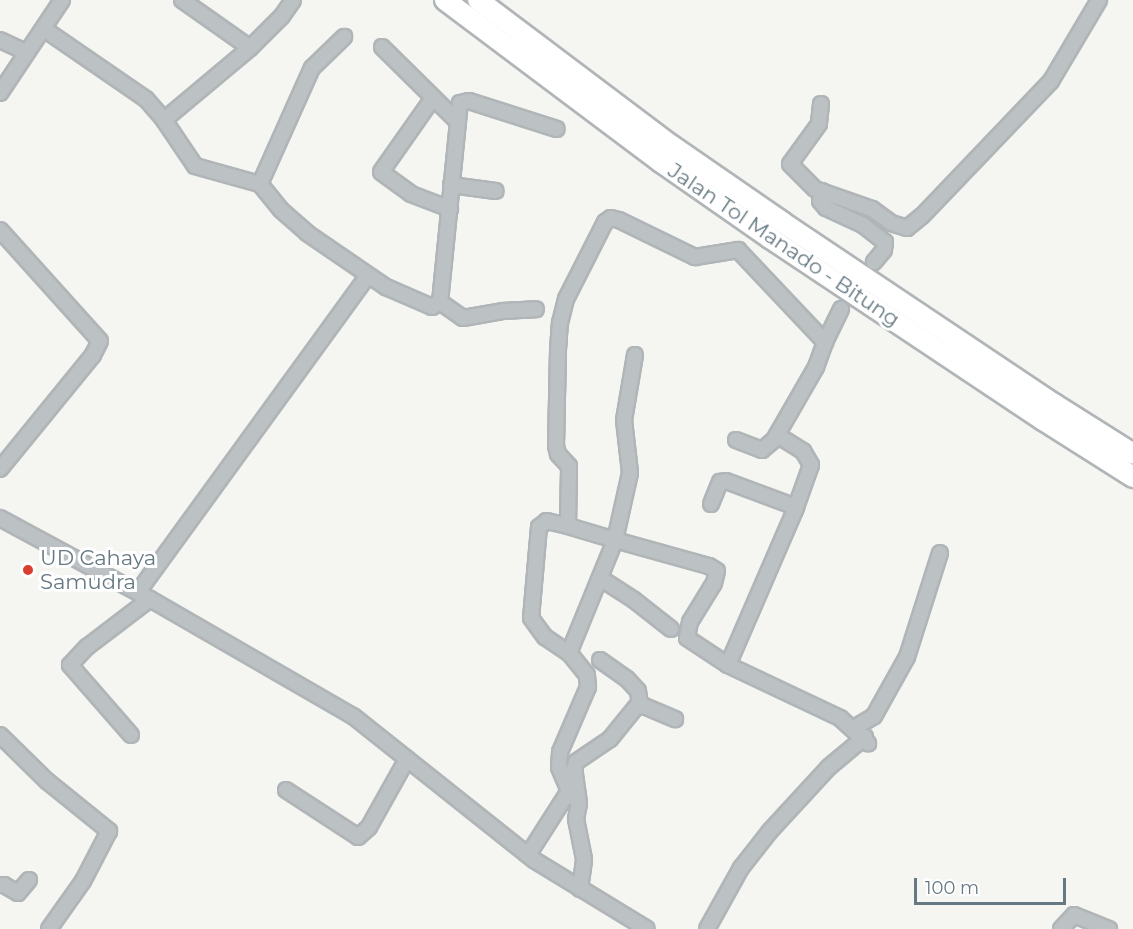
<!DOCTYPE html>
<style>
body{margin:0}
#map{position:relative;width:1133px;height:929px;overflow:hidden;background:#f5f5f2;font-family:Montserrat,sans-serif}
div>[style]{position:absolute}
.roads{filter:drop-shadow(2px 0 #b0b5b7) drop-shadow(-2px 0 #b0b5b7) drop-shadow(0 2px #b0b5b7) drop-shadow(0 -2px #b0b5b7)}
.minor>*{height:14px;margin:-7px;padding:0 7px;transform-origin:7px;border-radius:7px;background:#bcc2c4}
.highway>*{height:20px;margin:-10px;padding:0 10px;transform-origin:10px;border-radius:10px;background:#fff}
.dots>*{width:16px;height:16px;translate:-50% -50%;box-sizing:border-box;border:3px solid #fff;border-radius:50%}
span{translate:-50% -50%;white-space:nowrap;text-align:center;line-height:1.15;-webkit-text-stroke:6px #fff;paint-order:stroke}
.street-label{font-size:21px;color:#667982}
.poi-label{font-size:21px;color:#667982}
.left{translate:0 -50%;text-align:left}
.scale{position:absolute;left:914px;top:878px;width:152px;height:27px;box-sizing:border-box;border:3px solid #667982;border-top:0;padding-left:8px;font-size:18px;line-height:21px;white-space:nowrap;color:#667982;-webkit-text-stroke:4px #fff;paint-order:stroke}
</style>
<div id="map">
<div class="roads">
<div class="minor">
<div style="left:182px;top:0;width:83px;rotate:35.2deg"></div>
<div style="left:44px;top:29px;width:124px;rotate:34.5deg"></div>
<div style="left:146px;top:99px;width:28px;rotate:49deg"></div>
<div style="left:164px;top:120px;width:55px;rotate:56deg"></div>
<div style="left:195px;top:166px;width:67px;rotate:15.5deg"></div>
<div style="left:260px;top:184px;width:33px;rotate:51deg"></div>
<div style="left:281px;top:210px;width:35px;rotate:41deg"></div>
<div style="left:307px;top:233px;width:96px;rotate:34.4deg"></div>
<div style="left:386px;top:287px;width:50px;rotate:23.5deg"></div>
<div style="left:432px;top:307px;width:9px;rotate:-32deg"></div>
<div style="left:440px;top:302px;width:200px;rotate:-84.3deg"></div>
<div style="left:460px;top:103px;width:9px;rotate:-13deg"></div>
<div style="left:469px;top:101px;width:92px;rotate:17.7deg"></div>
<div style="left:0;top:40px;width:29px;rotate:25deg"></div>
<div style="left:382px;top:47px;width:104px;rotate:44.6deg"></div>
<div style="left:0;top:93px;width:112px;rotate:-56.3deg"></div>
<div style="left:433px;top:98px;width:90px;rotate:125.1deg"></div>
<div style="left:381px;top:172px;width:37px;rotate:36deg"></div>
<div style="left:411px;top:194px;width:42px;rotate:21deg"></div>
<div style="left:821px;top:104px;width:20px;rotate:96deg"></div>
<div style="left:819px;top:124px;width:49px;rotate:125.9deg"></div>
<div style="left:790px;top:164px;width:35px;rotate:45deg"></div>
<div style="left:815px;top:189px;width:60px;rotate:19.3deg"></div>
<div style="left:872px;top:209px;width:24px;rotate:36deg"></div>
<div style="left:891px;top:223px;width:17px;rotate:17deg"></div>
<div style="left:907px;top:228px;width:19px;rotate:-39deg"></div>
<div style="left:922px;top:216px;width:187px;rotate:-46.3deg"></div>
<div style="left:1051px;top:81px;width:94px;rotate:-59.3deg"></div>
<div style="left:164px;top:120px;width:112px;rotate:-39.9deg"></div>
<div style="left:250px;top:48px;width:45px;rotate:-45deg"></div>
<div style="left:282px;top:16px;width:19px;rotate:-55deg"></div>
<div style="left:260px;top:184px;width:127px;rotate:-65.9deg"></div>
<div style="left:312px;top:68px;width:45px;rotate:-44.1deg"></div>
<div style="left:451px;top:185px;width:45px;rotate:7.6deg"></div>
<div style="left:822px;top:191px;width:10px;rotate:101deg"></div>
<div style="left:820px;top:201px;width:9px;rotate:49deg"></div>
<div style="left:826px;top:208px;width:41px;rotate:24.7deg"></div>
<div style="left:863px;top:225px;width:28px;rotate:38deg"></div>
<div style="left:885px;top:242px;width:8px;rotate:97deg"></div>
<div style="left:884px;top:250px;width:16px;rotate:130deg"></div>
<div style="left:0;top:230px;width:149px;rotate:48deg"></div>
<div style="left:100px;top:341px;width:16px;rotate:117deg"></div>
<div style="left:93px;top:355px;width:147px;rotate:129.2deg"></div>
<div style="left:440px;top:302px;width:28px;rotate:35deg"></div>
<div style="left:463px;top:318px;width:40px;rotate:-10deg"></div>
<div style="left:502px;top:311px;width:34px;rotate:-3deg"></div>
<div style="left:635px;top:355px;width:66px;rotate:99.6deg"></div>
<div style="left:624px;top:420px;width:53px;rotate:83.5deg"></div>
<div style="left:630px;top:473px;width:69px;rotate:102.6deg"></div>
<div style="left:615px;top:540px;width:98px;rotate:15.5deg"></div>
<div style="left:709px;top:566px;width:9px;rotate:32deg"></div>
<div style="left:717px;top:571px;width:12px;rotate:104deg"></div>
<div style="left:714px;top:583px;width:46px;rotate:121.6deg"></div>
<div style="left:690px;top:622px;width:16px;rotate:101deg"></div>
<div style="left:687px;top:638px;width:49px;rotate:33.4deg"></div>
<div style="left:777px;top:435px;width:31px;rotate:32deg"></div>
<div style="left:803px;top:451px;width:16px;rotate:60deg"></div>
<div style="left:811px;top:465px;width:48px;rotate:109.6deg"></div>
<div style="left:795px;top:510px;width:169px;rotate:113.4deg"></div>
<div style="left:728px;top:665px;width:124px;rotate:25.3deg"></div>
<div style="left:840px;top:718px;width:38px;rotate:42deg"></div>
<div style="left:736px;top:440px;width:28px;rotate:21deg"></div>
<div style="left:762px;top:450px;width:16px;rotate:-40deg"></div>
<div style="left:774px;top:440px;width:84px;rotate:-60.1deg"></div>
<div style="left:816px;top:367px;width:27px;rotate:-70deg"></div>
<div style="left:825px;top:342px;width:37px;rotate:-64deg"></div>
<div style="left:711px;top:504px;width:24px;rotate:-68deg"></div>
<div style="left:720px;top:482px;width:6px;rotate:-9deg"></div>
<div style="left:726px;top:481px;width:75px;rotate:20.4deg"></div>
<div style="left:0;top:518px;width:170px;rotate:28.4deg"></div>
<div style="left:150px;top:599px;width:234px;rotate:30deg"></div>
<div style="left:353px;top:716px;width:231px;rotate:38.5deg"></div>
<div style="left:534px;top:860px;width:132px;rotate:31.4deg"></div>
<div style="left:568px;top:526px;width:22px;rotate:-167deg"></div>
<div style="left:547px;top:521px;width:10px;rotate:143deg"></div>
<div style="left:539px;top:527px;width:91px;rotate:95deg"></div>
<div style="left:531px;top:618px;width:24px;rotate:54deg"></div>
<div style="left:545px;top:637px;width:29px;rotate:34deg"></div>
<div style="left:600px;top:578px;width:40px;rotate:32.9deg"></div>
<div style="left:634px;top:600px;width:47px;rotate:38.1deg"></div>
<div style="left:138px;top:592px;width:391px;rotate:-54deg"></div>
<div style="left:600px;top:660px;width:33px;rotate:35deg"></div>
<div style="left:627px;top:679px;width:16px;rotate:47deg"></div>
<div style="left:638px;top:691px;width:14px;rotate:82deg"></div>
<div style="left:854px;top:728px;width:23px;rotate:-31deg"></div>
<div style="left:874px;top:716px;width:68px;rotate:-60.8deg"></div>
<div style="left:907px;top:657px;width:109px;rotate:-72.4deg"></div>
<div style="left:0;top:735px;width:66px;rotate:44.4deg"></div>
<div style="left:47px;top:781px;width:80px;rotate:38.9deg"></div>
<div style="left:109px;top:831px;width:56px;rotate:117.5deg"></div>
<div style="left:83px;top:881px;width:59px;rotate:125.3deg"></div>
<div style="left:131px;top:735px;width:93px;rotate:-131.1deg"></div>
<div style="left:70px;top:665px;width:25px;rotate:-47deg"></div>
<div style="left:87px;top:647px;width:79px;rotate:-37.3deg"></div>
<div style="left:286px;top:790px;width:86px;rotate:33.1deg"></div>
<div style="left:358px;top:837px;width:15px;rotate:-42deg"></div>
<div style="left:369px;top:827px;width:78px;rotate:-60.8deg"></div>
<div style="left:579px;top:803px;width:16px;rotate:-130deg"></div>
<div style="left:569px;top:791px;width:26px;rotate:-113deg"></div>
<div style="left:559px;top:767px;width:15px;rotate:-86deg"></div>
<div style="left:560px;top:752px;width:71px;rotate:-66.7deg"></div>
<div style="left:588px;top:687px;width:12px;rotate:-95deg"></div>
<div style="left:587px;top:675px;width:28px;rotate:-129deg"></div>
<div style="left:569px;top:653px;width:122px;rotate:-67.8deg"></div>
<div style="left:615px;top:540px;width:49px;rotate:-163.4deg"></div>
<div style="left:568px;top:526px;width:60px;rotate:-89deg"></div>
<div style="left:569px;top:466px;width:16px;rotate:-133deg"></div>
<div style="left:558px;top:454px;width:8px;rotate:-104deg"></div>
<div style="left:556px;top:446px;width:96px;rotate:-88.8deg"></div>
<div style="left:558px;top:350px;width:27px;rotate:-86deg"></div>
<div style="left:560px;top:323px;width:25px;rotate:-76deg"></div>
<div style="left:566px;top:299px;width:86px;rotate:-63.1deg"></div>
<div style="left:605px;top:222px;width:7px;rotate:-34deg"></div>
<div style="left:611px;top:218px;width:8px;rotate:14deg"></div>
<div style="left:619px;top:220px;width:85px;rotate:26deg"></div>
<div style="left:695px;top:257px;width:44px;rotate:-9.2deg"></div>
<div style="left:738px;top:250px;width:127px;rotate:46.6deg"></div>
<div style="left:528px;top:855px;width:76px;rotate:-57.4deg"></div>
<div style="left:0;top:885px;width:4px"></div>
<div style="left:4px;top:885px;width:16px;rotate:30deg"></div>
<div style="left:18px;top:893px;width:17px;rotate:-50deg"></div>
<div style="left:580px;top:889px;width:30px;rotate:-82deg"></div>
<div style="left:584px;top:859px;width:41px;rotate:-101.3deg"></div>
<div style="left:576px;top:819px;width:16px;rotate:-79deg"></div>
<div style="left:579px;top:803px;width:34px;rotate:-98deg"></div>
<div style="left:574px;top:769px;width:7px;rotate:-74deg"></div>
<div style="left:576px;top:762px;width:41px;rotate:-34.1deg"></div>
<div style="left:610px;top:739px;width:41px;rotate:-50.9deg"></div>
<div style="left:636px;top:707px;width:8px;rotate:-7deg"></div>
<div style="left:644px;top:706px;width:34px;rotate:23deg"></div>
<div style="left:707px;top:929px;width:70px;rotate:-60.9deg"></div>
<div style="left:741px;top:868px;width:47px;rotate:-51.9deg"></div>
<div style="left:770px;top:831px;width:87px;rotate:-47.3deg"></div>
<div style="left:829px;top:767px;width:47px;rotate:-39.8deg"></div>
<div style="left:1061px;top:929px;width:19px;rotate:-47deg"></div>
<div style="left:1074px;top:915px;width:38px;rotate:22deg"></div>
</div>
<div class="highway">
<div style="left:445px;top:0;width:270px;rotate:36.9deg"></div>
<div style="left:661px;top:162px;width:133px;rotate:34.9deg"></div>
<div style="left:770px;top:238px;width:328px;rotate:33.7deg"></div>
<div style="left:1043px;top:420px;width:107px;rotate:32.3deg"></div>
<div style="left:478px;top:0;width:243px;rotate:37deg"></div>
<div style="left:672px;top:146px;width:134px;rotate:34.6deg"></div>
<div style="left:782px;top:222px;width:327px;rotate:33.8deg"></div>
<div style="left:1054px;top:404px;width:93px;rotate:32.3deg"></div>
</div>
</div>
<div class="dots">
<div style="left:28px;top:570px;background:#da3f2d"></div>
</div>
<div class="street-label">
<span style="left:784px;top:245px;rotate:34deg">Jalan Tol Manado - Bitung</span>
</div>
<div class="poi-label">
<span class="left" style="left:40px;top:570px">UD Cahaya<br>Samudra</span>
</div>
<div class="scale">100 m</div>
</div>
